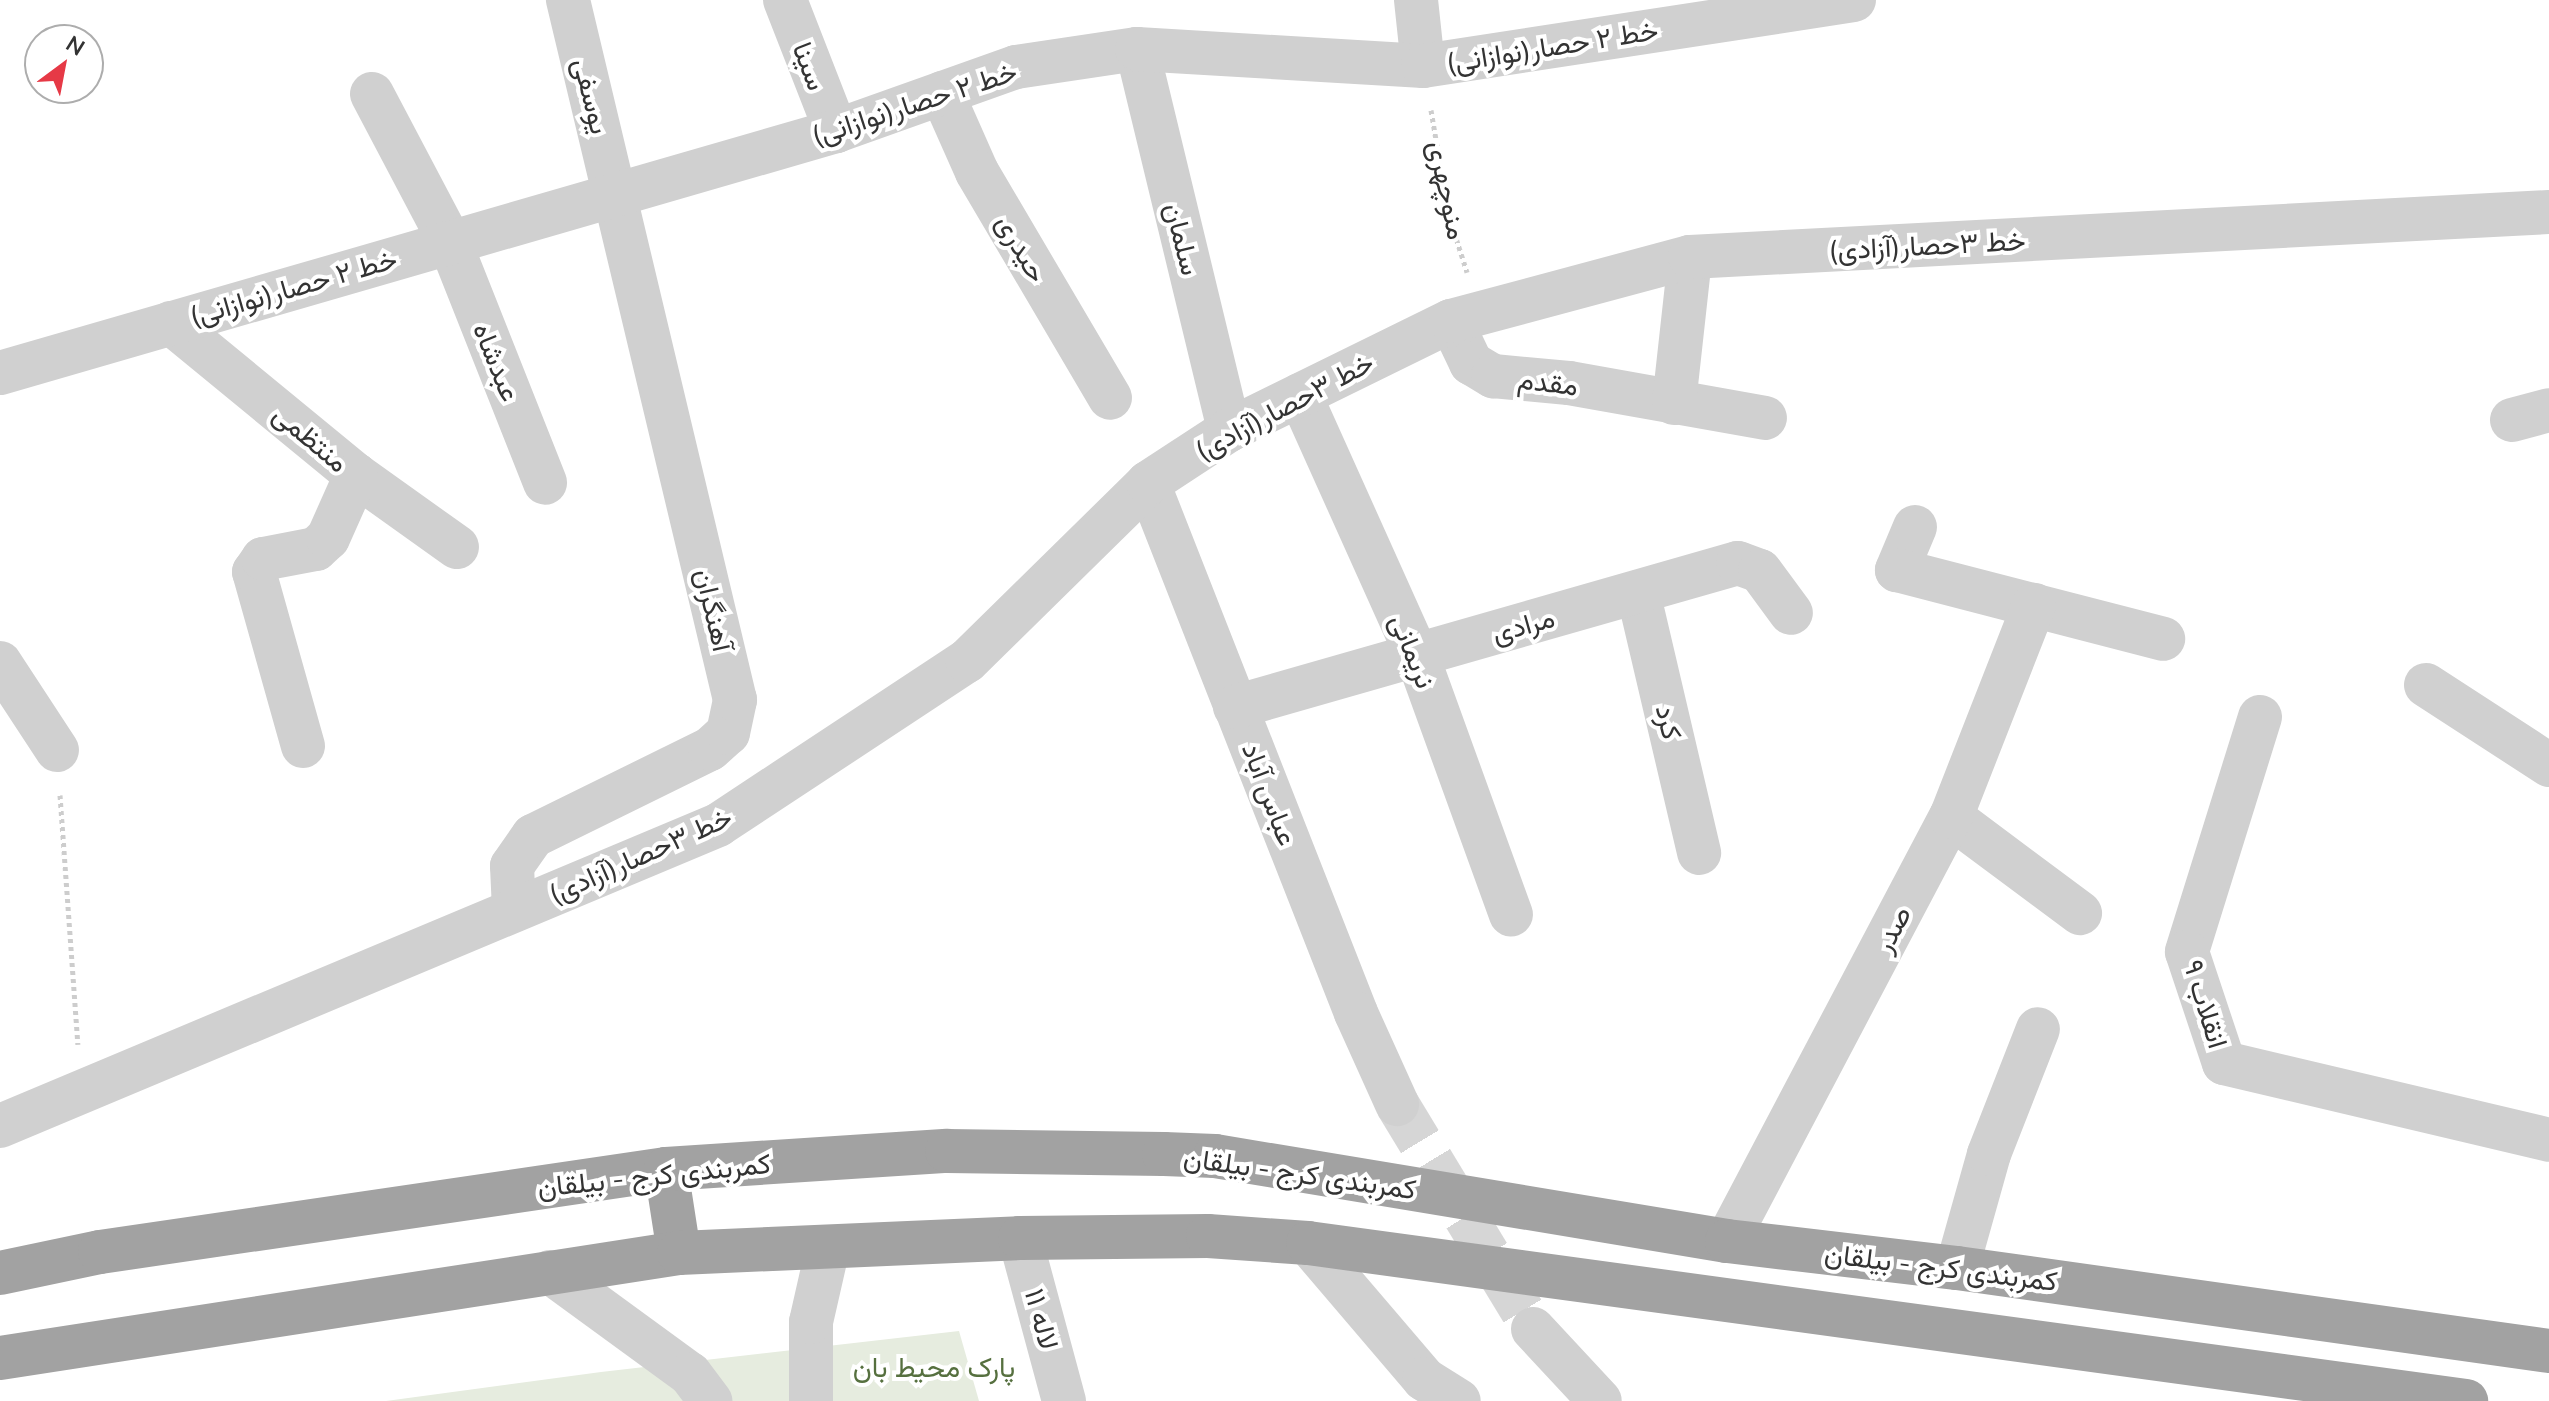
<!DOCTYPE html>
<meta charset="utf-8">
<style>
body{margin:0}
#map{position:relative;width:2549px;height:1401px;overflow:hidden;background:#fff;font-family:Mulish,Vazirmatn,sans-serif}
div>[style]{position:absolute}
.green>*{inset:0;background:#e6ecdf}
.minor-tunnel>*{height:44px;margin-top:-22px;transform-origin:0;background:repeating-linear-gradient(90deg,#d6d6d6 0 44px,transparent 0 66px)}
.path>*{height:5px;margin-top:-2.5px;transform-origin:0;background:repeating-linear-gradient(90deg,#cdcdcd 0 4px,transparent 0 8px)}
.minor>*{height:44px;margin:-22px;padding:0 22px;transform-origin:22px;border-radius:22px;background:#d0d0d0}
.tertiary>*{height:44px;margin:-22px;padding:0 22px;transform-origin:22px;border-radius:22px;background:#d0d0d0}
.trunk>*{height:44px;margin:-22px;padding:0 22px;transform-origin:22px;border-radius:22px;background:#a2a2a2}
span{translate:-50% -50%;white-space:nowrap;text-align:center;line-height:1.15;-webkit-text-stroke:8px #fff;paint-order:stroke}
.street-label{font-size:28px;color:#333}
.park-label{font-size:28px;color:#56703f}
.north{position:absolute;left:24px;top:24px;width:80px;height:80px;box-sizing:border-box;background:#fff;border:2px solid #adadad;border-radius:50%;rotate:32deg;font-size:22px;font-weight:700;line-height:32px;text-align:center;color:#333}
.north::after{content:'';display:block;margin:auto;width:28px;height:36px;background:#e63946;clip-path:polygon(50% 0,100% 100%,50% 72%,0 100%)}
</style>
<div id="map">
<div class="green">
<div style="clip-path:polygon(959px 1331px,979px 1401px,386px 1401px,601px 1372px)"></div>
</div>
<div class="minor-tunnel">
<div style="left:1397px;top:1104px;width:263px;rotate:58.8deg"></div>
</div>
<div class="path">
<div style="left:1431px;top:110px;width:108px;rotate:80.4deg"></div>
<div style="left:1449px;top:216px;width:59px;rotate:72.2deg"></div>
<div style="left:60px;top:795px;width:250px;rotate:85.9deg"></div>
</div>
<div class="minor">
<div style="left:785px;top:0;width:141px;rotate:68.7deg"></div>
<div style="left:1416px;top:0;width:66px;rotate:83.9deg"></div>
<div style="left:1137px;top:49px;width:392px;rotate:76.4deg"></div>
<div style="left:942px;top:93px;width:86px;rotate:66.1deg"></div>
<div style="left:977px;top:172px;width:262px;rotate:59.5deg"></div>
<div style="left:372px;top:94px;width:165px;rotate:62.2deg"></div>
<div style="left:449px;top:240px;width:261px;rotate:68.4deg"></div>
<div style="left:1451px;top:321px;width:47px;rotate:64.5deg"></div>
<div style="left:1471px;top:363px;width:26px;rotate:31deg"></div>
<div style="left:1493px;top:376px;width:76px;rotate:5.3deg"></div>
<div style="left:1569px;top:383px;width:199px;rotate:10.1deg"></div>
<div style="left:171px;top:323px;width:239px;rotate:39.4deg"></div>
<div style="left:356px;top:475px;width:124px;rotate:35.5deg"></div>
<div style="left:1300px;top:395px;width:285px;rotate:65.8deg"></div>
<div style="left:1417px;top:655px;width:276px;rotate:70.1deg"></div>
<div style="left:1674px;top:403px;width:147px;rotate:-83.7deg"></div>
<div style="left:2512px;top:420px;width:38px;rotate:-15deg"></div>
<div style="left:1148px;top:483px;width:569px;rotate:68.57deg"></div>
<div style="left:1356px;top:1013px;width:100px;rotate:65.7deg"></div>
<div style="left:1915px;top:527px;width:47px;rotate:112.7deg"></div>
<div style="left:1897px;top:570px;width:275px;rotate:14.5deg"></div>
<div style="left:1638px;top:592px;width:268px;rotate:76.8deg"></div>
<div style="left:0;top:663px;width:104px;rotate:56.8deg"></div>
<div style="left:2426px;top:685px;width:147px;rotate:33deg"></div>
<div style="left:1235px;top:707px;width:523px;rotate:-15.98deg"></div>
<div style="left:1738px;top:563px;width:23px;rotate:20deg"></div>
<div style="left:1760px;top:571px;width:52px;rotate:53.6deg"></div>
<div style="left:2260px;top:717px;width:246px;rotate:107.3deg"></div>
<div style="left:2187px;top:952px;width:117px;rotate:71.6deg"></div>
<div style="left:2224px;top:1063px;width:334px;rotate:13.3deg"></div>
<div style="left:303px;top:746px;width:181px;rotate:-105.7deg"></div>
<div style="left:254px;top:572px;width:16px;rotate:-55deg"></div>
<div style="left:263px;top:559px;width:54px;rotate:-10.7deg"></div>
<div style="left:316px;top:549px;width:16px;rotate:-43deg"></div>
<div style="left:328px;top:538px;width:69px;rotate:-66deg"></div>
<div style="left:1951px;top:817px;width:161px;rotate:36.7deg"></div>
<div style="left:514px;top:910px;width:44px;rotate:-92.6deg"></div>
<div style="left:512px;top:866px;width:37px;rotate:-55deg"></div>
<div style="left:533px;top:836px;width:197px;rotate:-26.2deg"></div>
<div style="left:710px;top:749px;width:24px;rotate:-42deg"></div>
<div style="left:728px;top:733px;width:34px;rotate:-78deg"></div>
<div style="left:735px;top:700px;width:720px;rotate:-103.42deg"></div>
<div style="left:1020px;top:1238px;width:169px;rotate:74.9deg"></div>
<div style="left:1727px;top:1241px;width:480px;rotate:-62.2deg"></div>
<div style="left:1951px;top:817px;width:228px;rotate:-68.6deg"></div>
<div style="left:1308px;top:1243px;width:179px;rotate:49.5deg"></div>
<div style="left:1424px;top:1379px;width:41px;rotate:32.2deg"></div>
<div style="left:1957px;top:1268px;width:118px;rotate:-74.3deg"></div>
<div style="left:1989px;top:1154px;width:134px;rotate:-68.6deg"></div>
<div style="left:550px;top:1272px;width:173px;rotate:36.1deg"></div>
<div style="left:690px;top:1374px;width:34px;rotate:53deg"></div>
<div style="left:1533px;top:1329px;width:98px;rotate:47.1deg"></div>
<div style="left:811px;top:1401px;width:79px;rotate:-90deg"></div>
<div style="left:811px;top:1322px;width:77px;rotate:-77.2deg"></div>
</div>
<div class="tertiary">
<div style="left:0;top:373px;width:870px;rotate:-16.14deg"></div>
<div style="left:836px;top:131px;width:191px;rotate:-19.6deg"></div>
<div style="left:1016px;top:67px;width:122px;rotate:-8.5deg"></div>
<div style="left:1137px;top:49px;width:287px;rotate:3.4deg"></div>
<div style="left:1423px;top:66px;width:436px;rotate:-8.7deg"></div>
<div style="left:0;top:1126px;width:779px;rotate:-22.74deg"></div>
<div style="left:718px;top:825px;width:298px;rotate:-33.4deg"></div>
<div style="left:967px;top:661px;width:254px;rotate:-44.5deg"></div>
<div style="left:1148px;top:483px;width:97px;rotate:-33.2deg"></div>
<div style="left:1229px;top:430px;width:247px;rotate:-26.2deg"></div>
<div style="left:1451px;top:321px;width:247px;rotate:-15deg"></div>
<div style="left:1690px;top:257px;width:860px;rotate:-3deg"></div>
</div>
<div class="trunk">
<div style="left:666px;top:1169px;width:85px;rotate:81.2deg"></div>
<div style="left:0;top:1273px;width:102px;rotate:-11.9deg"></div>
<div style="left:100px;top:1252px;width:572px;rotate:-8.34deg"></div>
<div style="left:666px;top:1169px;width:282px;rotate:-3.7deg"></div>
<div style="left:947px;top:1151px;width:217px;rotate:0.8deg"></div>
<div style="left:1164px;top:1154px;width:51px;rotate:2.2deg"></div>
<div style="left:1215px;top:1156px;width:519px;rotate:9.43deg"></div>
<div style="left:1727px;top:1241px;width:232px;rotate:6.7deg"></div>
<div style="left:1957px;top:1268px;width:598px;rotate:7.98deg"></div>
<div style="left:0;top:1358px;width:687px;rotate:-8.79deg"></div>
<div style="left:679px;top:1253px;width:341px;rotate:-2.5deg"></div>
<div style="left:1020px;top:1238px;width:188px;rotate:-0.6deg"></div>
<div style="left:1208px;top:1236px;width:100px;rotate:4deg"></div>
<div style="left:1308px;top:1243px;width:1169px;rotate:7.77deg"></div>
</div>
<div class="street-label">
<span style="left:1552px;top:46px;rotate:-9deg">خط ۲ حصار(نوازانی)</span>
<span style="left:810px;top:66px;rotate:69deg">سینا</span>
<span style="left:592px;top:96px;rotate:76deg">یوسفی</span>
<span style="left:914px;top:103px;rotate:-18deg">خط ۲ حصار(نوازانی)</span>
<span style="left:1448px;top:190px;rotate:78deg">منوچهری</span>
<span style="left:1183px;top:239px;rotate:76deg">سلمان</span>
<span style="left:1927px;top:245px;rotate:-3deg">خط ۳حصار(آزادی)</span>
<span style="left:1022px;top:248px;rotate:60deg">حیدری</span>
<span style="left:293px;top:287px;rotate:-16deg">خط ۲ حصار(نوازانی)</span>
<span style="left:497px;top:362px;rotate:68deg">عبدشاه</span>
<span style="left:1548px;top:382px;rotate:7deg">مقدم</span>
<span style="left:1284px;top:406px;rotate:-28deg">خط ۳حصار(آزادی)</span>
<span style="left:311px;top:438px;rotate:40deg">منتظمی</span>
<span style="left:714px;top:610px;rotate:77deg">آهنگران</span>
<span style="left:1523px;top:625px;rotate:-16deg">مرادی</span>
<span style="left:1413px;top:651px;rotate:68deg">نریمانی</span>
<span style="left:1669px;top:722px;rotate:77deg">کرد</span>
<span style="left:1270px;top:794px;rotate:69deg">عباس آباد</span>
<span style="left:640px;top:855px;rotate:-24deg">خط ۳حصار(آزادی)</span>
<span style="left:1892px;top:929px;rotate:-62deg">صدر</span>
<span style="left:2206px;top:1004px;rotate:73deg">انقلاب ۹</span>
<span style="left:1300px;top:1173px;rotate:8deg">کمربندی کرج - بیلقان</span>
<span style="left:654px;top:1175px;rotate:-6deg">کمربندی کرج - بیلقان</span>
<span style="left:1941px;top:1267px;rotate:7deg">کمربندی کرج - بیلقان</span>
<span style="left:1042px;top:1319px;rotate:75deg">لاله ۱۱</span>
</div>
<div class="park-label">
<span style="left:934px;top:1367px">پارک محیط بان</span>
</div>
<div class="north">N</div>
</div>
